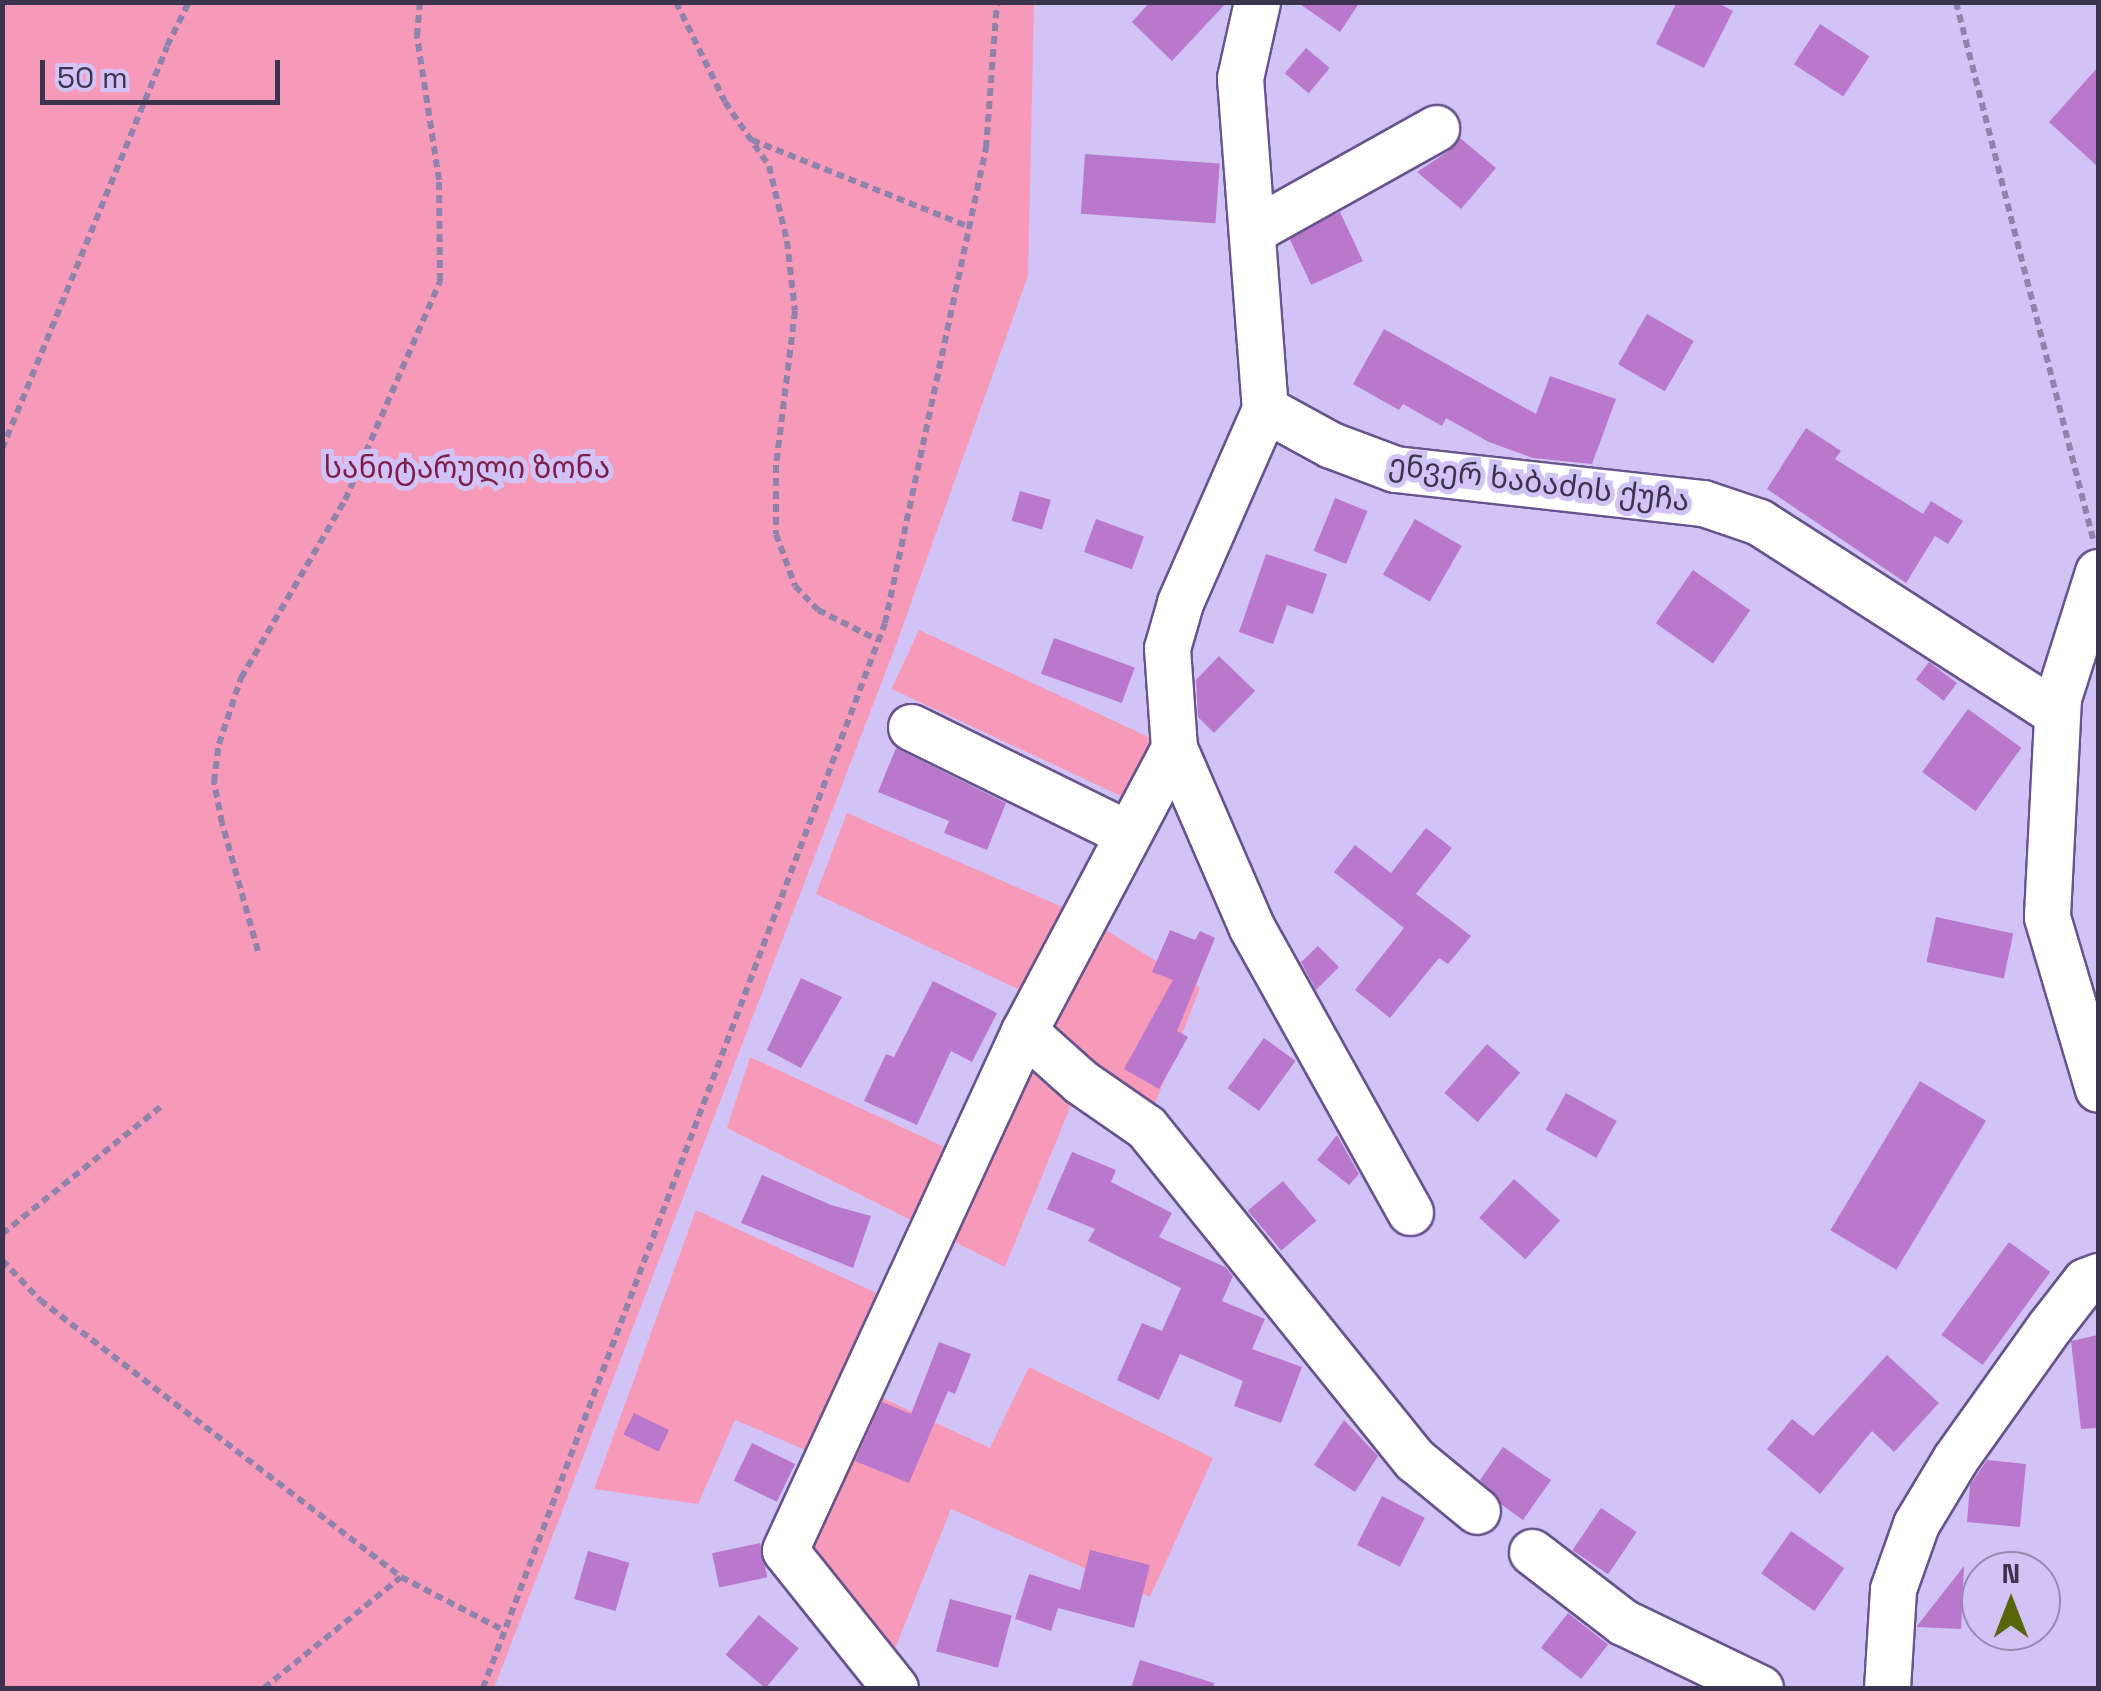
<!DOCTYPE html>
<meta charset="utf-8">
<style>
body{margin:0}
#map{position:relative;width:2101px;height:1691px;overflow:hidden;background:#d2c3f7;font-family:"Space Grotesk","Noto Sans Georgian",sans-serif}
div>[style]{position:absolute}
.green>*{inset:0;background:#f799b9;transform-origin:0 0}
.building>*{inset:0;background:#b978cc;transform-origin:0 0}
.path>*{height:6px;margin-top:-3px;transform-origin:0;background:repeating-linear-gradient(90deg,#8f83ab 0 8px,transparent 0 13px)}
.roads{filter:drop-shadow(2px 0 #67548d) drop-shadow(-2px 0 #67548d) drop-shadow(0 2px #67548d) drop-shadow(0 -2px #67548d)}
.minor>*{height:45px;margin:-22.5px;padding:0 22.5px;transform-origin:22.5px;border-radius:22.5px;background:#fff}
span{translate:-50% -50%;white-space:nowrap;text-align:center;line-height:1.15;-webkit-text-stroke:10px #d2c3f7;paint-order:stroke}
.park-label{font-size:30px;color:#7d1e48}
.street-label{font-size:30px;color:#3c344e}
.frame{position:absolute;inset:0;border:5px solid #3c344e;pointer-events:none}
.north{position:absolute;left:1961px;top:1551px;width:100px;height:100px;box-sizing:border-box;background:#d2c3f7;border:2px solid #968ab3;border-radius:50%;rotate:0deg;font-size:28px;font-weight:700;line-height:40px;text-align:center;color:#3c344e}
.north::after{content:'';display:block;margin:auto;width:35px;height:45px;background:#58650a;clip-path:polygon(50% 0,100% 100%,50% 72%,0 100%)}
.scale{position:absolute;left:40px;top:60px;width:240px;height:45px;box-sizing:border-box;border:5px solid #3c344e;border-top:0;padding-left:12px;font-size:30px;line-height:35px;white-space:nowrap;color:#3c344e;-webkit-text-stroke:8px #d2c3f7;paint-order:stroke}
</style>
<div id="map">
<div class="green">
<div style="clip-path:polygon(3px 2px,1034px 3px,1028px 276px,896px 645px,494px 1688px,3px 1688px)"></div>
<div style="left:919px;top:630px;width:281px;height:65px;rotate:25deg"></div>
<div style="clip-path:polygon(847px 813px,1083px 916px,1200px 988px,1146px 1127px,1080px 1083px,1005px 1267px,727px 1128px,750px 1057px,964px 1156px,1039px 999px,816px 894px)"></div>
<div style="clip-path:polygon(696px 1210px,894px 1301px,820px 1456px,735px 1420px,698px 1504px,594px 1489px)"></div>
<div style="clip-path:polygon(1029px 1367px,1213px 1458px,1150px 1597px,951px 1509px,884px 1676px,798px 1555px,878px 1396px,990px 1448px)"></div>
</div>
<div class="building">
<div style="clip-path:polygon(1150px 2px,1227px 2px,1172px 61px,1132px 22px)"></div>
<div style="clip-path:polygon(1297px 2px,1360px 2px,1340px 32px)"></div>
<div style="clip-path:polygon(1677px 2px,1716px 2px,1733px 11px,1704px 68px,1656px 44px)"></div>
<div style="left:1820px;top:24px;width:59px;height:48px;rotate:33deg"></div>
<div style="left:1306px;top:48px;width:31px;height:33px;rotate:40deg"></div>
<div style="clip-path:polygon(2098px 67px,2098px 167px,2049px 122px)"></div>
<div style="clip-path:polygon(1460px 138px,1496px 168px,1461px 209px,1417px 172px,1450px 150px)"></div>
<div style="left:1085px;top:154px;width:135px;height:60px;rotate:4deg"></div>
<div style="left:1340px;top:212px;width:54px;height:57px;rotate:65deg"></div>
<div style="left:1647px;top:314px;width:54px;height:58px;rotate:30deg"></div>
<div style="clip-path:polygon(1384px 329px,1536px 414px,1550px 376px,1616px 399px,1592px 464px,1533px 458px,1489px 442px,1446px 418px,1442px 426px,1403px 404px,1399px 410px,1353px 384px)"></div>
<div style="clip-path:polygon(1806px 428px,1841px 451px,1835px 459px,1923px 514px,1931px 501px,1963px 521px,1948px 544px,1935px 536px,1906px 583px,1767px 489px)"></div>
<div style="left:1020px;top:491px;width:32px;height:31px;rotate:16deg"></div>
<div style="left:1335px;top:498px;width:35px;height:57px;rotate:22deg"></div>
<div style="left:1096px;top:519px;width:51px;height:35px;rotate:20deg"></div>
<div style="left:1415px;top:519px;width:54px;height:64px;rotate:30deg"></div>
<div style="clip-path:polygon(1266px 554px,1327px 574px,1313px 614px,1287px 605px,1273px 644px,1239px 632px)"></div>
<div style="left:1693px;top:570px;width:70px;height:65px;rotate:35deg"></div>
<div style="left:1054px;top:638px;width:86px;height:38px;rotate:20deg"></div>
<div style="clip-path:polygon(1219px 656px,1255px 691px,1214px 733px,1198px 717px,1196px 680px)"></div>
<div style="left:1929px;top:662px;width:35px;height:22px;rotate:37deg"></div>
<div style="left:1968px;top:709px;width:66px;height:78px;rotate:36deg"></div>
<div style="clip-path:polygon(896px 748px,1006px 803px,987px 850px,944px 833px,949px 821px,878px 792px)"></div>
<div style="clip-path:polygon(1426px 828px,1452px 848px,1416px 894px,1471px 936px,1448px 964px,1439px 958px,1390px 1018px,1355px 990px,1404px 928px,1334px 872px,1355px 845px,1391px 873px)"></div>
<div style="left:1936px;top:917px;width:79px;height:46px;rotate:12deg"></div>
<div style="clip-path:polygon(1170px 930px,1195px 940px,1200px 931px,1215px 938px,1177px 1031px,1188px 1037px,1159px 1089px,1124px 1069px,1173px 980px,1152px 972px)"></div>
<div style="clip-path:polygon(1318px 946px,1339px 967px,1316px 990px,1301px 962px)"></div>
<div style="clip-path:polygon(801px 978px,842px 997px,801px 1068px,767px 1050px)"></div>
<div style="clip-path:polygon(933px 981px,997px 1013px,972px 1062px,951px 1051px,917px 1125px,864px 1101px,886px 1054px,894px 1057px)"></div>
<div style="left:1264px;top:1038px;width:39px;height:62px;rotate:36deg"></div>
<div style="left:1487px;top:1044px;width:44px;height:65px;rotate:41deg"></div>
<div style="left:1920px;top:1081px;width:77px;height:174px;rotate:31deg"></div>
<div style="left:1566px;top:1093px;width:58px;height:42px;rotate:29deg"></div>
<div style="clip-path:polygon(1337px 1135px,1359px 1174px,1349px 1185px,1317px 1160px)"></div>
<div style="clip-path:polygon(1072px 1152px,1116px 1170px,1111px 1182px,1172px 1213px,1159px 1237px,1225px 1267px,1233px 1276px,1222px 1301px,1265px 1319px,1252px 1349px,1302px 1367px,1281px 1423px,1234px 1406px,1243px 1381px,1180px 1354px,1159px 1400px,1117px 1380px,1142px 1323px,1162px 1331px,1181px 1288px,1088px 1241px,1095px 1229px,1047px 1209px)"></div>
<div style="clip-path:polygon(762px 1175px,831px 1205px,871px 1216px,853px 1268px,741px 1223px)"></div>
<div style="left:1514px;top:1179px;width:62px;height:52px;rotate:42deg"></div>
<div style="left:1283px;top:1181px;width:52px;height:46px;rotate:50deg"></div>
<div style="left:2009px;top:1242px;width:51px;height:115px;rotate:36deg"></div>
<div style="clip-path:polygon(2098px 1335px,2098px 1428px,2081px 1429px,2071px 1341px)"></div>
<div style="clip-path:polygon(939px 1342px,971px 1354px,955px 1394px,948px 1391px,909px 1483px,855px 1461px,882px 1402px,911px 1414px)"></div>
<div style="clip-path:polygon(1887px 1355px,1939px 1403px,1894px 1452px,1872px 1431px,1820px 1494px,1767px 1449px,1792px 1419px,1813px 1436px)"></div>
<div style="left:634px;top:1413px;width:39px;height:24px;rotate:26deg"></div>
<div style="clip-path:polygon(1344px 1420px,1378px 1456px,1355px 1492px,1314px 1465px)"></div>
<div style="left:752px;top:1443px;width:48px;height:42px;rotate:26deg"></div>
<div style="clip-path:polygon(1503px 1447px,1551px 1480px,1523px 1520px,1502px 1505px,1480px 1480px)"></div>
<div style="clip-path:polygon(1987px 1460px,2026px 1464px,2020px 1527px,1967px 1522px,1970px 1485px)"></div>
<div style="left:1382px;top:1496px;width:48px;height:55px;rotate:27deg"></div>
<div style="left:1601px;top:1508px;width:43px;height:51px;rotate:34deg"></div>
<div style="left:1791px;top:1531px;width:65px;height:52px;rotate:35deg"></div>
<div style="left:760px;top:1543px;width:35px;height:49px;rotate:78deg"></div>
<div style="clip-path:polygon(1090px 1550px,1150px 1565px,1134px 1628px,1058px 1608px,1051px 1631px,1015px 1619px,1029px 1574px,1080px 1590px)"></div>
<div style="left:588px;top:1551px;width:43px;height:50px;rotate:16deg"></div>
<div style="clip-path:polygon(1964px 1566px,1961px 1629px,1917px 1627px,1917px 1626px)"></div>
<div style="left:950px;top:1599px;width:64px;height:54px;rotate:15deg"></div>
<div style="left:1568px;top:1613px;width:51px;height:44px;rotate:38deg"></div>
<div style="left:759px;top:1615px;width:52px;height:52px;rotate:40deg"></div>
<div style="clip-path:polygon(1140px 1660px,1214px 1683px,1213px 1688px,1131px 1688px)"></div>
</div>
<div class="path">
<div style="left:676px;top:2px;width:111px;rotate:63.9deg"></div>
<div style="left:725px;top:102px;width:78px;rotate:55.5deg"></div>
<div style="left:769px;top:166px;width:77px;rotate:76.5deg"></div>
<div style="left:787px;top:241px;width:70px;rotate:83.5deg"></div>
<div style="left:795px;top:311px;width:155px;rotate:97deg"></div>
<div style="left:776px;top:465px;width:69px;rotate:90deg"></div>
<div style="left:776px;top:534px;width:55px;rotate:69.9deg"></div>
<div style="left:795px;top:586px;width:33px;rotate:46deg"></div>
<div style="left:818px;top:610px;width:67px;rotate:26.6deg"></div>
<div style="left:1956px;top:2px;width:554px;rotate:75.69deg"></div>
<div style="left:752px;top:140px;width:235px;rotate:21.8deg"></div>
<div style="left:2px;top:449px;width:435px;rotate:-67.7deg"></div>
<div style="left:167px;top:46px;width:49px;rotate:-63.4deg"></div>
<div style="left:258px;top:951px;width:133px;rotate:-105.7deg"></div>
<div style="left:222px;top:823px;width:42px;rotate:-101deg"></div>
<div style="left:214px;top:782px;width:38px;rotate:-83deg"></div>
<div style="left:219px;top:744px;width:70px;rotate:-71.6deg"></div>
<div style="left:241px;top:678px;width:206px;rotate:-59.7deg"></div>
<div style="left:345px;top:500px;width:239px;rotate:-66.5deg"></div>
<div style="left:440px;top:281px;width:101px;rotate:-90.6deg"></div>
<div style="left:439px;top:180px;width:146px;rotate:-98.7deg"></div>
<div style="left:417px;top:36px;width:34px;rotate:-85deg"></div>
<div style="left:2px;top:1234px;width:206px;rotate:-38.7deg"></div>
<div style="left:2px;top:1260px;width:55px;rotate:46.5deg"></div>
<div style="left:40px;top:1300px;width:455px;rotate:37.5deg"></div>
<div style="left:401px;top:1577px;width:117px;rotate:27.4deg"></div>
<div style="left:264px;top:1688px;width:176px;rotate:-39deg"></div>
<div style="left:483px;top:1688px;width:1138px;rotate:-69.32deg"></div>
<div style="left:885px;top:623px;width:486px;rotate:-78deg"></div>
<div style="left:986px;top:148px;width:146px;rotate:-85.7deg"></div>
</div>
<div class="roads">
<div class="minor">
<div style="left:1257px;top:2px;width:78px;rotate:102.6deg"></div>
<div style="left:1240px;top:78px;width:332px;rotate:85.7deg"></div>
<div style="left:1265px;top:409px;width:75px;rotate:28.6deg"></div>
<div style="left:1331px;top:445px;width:68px;rotate:20.6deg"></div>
<div style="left:1395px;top:469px;width:310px;rotate:6.3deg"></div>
<div style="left:1703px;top:503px;width:59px;rotate:18.7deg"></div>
<div style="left:1759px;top:522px;width:354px;rotate:32.7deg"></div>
<div style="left:1252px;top:231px;width:211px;rotate:-29.2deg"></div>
<div style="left:1265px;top:409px;width:212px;rotate:113.7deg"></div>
<div style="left:1180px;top:603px;width:47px;rotate:106.1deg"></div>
<div style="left:1167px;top:648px;width:100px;rotate:86deg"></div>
<div style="left:1174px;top:748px;width:196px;rotate:66.6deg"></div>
<div style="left:1252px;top:928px;width:325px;rotate:60.9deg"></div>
<div style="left:2098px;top:572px;width:132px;rotate:107.6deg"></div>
<div style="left:2058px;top:698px;width:219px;rotate:92.9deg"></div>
<div style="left:2047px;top:917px;width:179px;rotate:73.5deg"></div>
<div style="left:911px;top:727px;width:240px;rotate:26.2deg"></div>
<div style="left:1174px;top:748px;width:320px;rotate:117.9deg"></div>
<div style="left:1024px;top:1031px;width:76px;rotate:41.8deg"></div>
<div style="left:1081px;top:1082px;width:79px;rotate:34.7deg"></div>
<div style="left:1146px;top:1127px;width:428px;rotate:51.1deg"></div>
<div style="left:1415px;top:1460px;width:80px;rotate:39.4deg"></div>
<div style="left:1532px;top:1552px;width:115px;rotate:37.6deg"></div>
<div style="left:1623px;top:1622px;width:152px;rotate:25.7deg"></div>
<div style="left:895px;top:1688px;width:176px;rotate:-128.6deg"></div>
<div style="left:785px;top:1550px;width:571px;rotate:-65.27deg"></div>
<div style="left:1887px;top:1688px;width:99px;rotate:-86.5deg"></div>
<div style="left:1893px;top:1589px;width:69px;rotate:-70.5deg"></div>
<div style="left:1916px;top:1524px;width:76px;rotate:-59deg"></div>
<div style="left:1955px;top:1459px;width:163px;rotate:-54.5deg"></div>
<div style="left:2050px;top:1326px;width:57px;rotate:-52.1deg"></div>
<div style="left:2085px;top:1281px;width:14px;rotate:-21deg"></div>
</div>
</div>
<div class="park-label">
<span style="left:467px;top:468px">სანიტარული ზონა</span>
</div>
<div class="street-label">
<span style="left:1539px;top:483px;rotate:7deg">ენვერ ხაბაძის ქუჩა</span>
</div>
<div class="frame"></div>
<div class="north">N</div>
<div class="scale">50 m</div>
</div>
